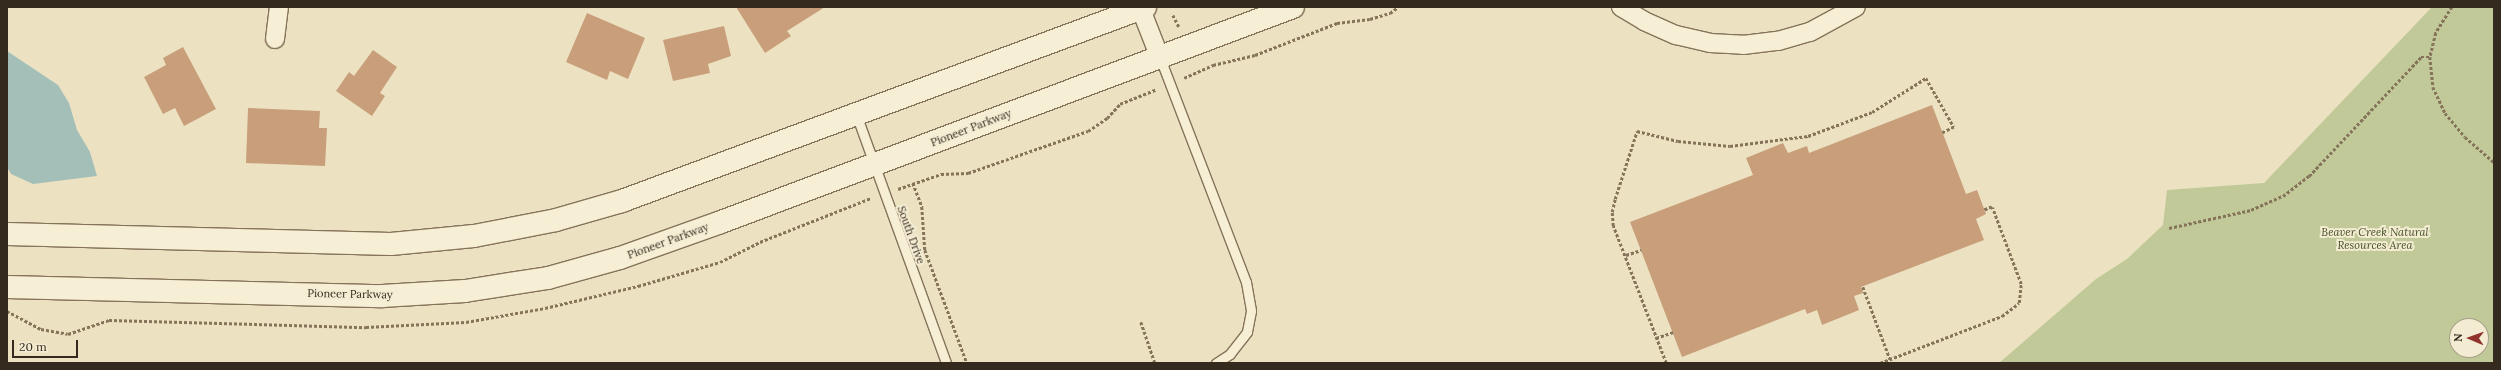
<!DOCTYPE html>
<style>
body{margin:0}
#map{position:relative;width:2501px;height:370px;overflow:hidden;background:#ece2c2;font-family:Lora,serif}
div>[style]{position:absolute}
.green>*{inset:0;background:#c0c997}
.water>*{inset:0;background:#a4bfb8}
.building>*{inset:0;background:#c89f7a}
.path>*{height:2.5px;margin-top:-1.25px;transform-origin:0;background:repeating-linear-gradient(90deg,#85735a 0 3px,transparent 0 5px)}
.roads{filter:drop-shadow(1px 0 #85735a) drop-shadow(-1px 0 #85735a) drop-shadow(0 1px #85735a) drop-shadow(0 -1px #85735a)}
.lane>*{height:9px;margin:-4.5px;padding:0 4.5px;transform-origin:4.5px;border-radius:4.5px;background:#f7efd5}
.street>*{height:18px;margin:-9px;padding:0 9px;transform-origin:9px;border-radius:9px;background:#f7efd5}
.secondary>*{height:22px;margin:-11px;padding:0 11px;transform-origin:11px;border-radius:11px;background:#f7efd5}
span{translate:-50% -50%;white-space:nowrap;text-align:center;line-height:1.15;-webkit-text-stroke:4px #f3ecd2;paint-order:stroke}
.street-label{font-size:11px;color:#352a1e}
.park-label{font-size:11px;color:#435125;font-style:italic}
.frame{position:absolute;inset:0;border:8px solid #352a1e;pointer-events:none}
.north{position:absolute;left:2449px;top:318px;width:40px;height:40px;box-sizing:border-box;background:#f3ecd2;border:1px solid #a79e8a;border-radius:50%;rotate:272deg;font-size:11px;font-weight:700;line-height:16px;text-align:center;color:#352a1e}
.north::after{content:'';display:block;margin:auto;width:14px;height:18px;background:#91322d;clip-path:polygon(50% 0,100% 100%,50% 72%,0 100%)}
.scale{position:absolute;left:12px;top:340px;width:66px;height:18px;box-sizing:border-box;border:2px solid #352a1e;border-top:0;padding-left:5px;font-size:12px;line-height:14px;white-space:nowrap;color:#352a1e;-webkit-text-stroke:3px #f3ecd2;paint-order:stroke}
</style>
<div id="map">
<div class="green">
<div style="clip-path:polygon(evenodd,2432px 7px,2494px 7px,2494px 363px,1999px 363px,2096px 279px,2127px 259px,2163px 225px,2167px 190px,2264px 183px,2432px 7px,2457px 326px,2481px 326px,2481px 350px,2457px 350px,2457px 326px)"></div>
</div>
<div class="water">
<div style="clip-path:polygon(7px 51px,58px 85px,69px 103px,77px 130px,90px 152px,97px 176px,33px 184px,11px 174px,7px 167px)"></div>
</div>
<div class="building">
<div style="clip-path:polygon(736px 7px,825px 7px,787px 31px,791px 36px,765px 53px)"></div>
<div style="clip-path:polygon(587px 13px,645px 38px,628px 79px,610px 71px,607px 80px,566px 62px)"></div>
<div style="clip-path:polygon(724px 26px,731px 56px,708px 64px,710px 73px,673px 81px,663px 40px)"></div>
<div style="clip-path:polygon(183px 47px,216px 109px,184px 126px,175px 108px,163px 114px,144px 77px,166px 65px,163px 58px)"></div>
<div style="clip-path:polygon(373px 50px,397px 67px,380px 93px,385px 96px,372px 116px,336px 91px,349px 72px,354px 76px)"></div>
<div style="clip-path:polygon(1932px 105px,1966px 194px,1977px 190px,1986px 214px,1976px 219px,1984px 240px,1861px 287px,1863px 293px,1854px 296px,1859px 310px,1822px 325px,1817px 310px,1807px 314px,1805px 309px,1682px 357px,1630px 222px,1753px 175px,1746px 158px,1783px 143px,1788px 153px,1807px 146px,1809px 153px)"></div>
<div style="clip-path:polygon(248px 108px,320px 111px,319px 128px,327px 128px,325px 166px,246px 163px)"></div>
</div>
<div class="path">
<div style="left:2452px;top:7px;width:31px;rotate:122deg"></div>
<div style="left:2436px;top:33px;width:25px;rotate:104deg"></div>
<div style="left:2430px;top:57px;width:30px;rotate:84deg"></div>
<div style="left:2433px;top:87px;width:29px;rotate:65deg"></div>
<div style="left:2445px;top:113px;width:31px;rotate:50deg"></div>
<div style="left:2465px;top:137px;width:38px;rotate:41deg"></div>
<div style="left:1173px;top:15px;width:13px;rotate:63deg"></div>
<div style="left:1184px;top:78px;width:32px;rotate:-24deg"></div>
<div style="left:1213px;top:65px;width:43px;rotate:-13.4deg"></div>
<div style="left:1255px;top:55px;width:88px;rotate:-21.3deg"></div>
<div style="left:1337px;top:23px;width:33px;rotate:-7deg"></div>
<div style="left:1370px;top:19px;width:21px;rotate:-17deg"></div>
<div style="left:1390px;top:13px;width:10px;rotate:-37deg"></div>
<div style="left:913px;top:183px;width:26px;rotate:69deg"></div>
<div style="left:922px;top:207px;width:43px;rotate:86deg"></div>
<div style="left:925px;top:250px;width:121px;rotate:69.6deg"></div>
<div style="left:898px;top:189px;width:46px;rotate:-19.2deg"></div>
<div style="left:941px;top:174px;width:27px;rotate:-2deg"></div>
<div style="left:968px;top:173px;width:127px;rotate:-19.3deg"></div>
<div style="left:1088px;top:131px;width:23px;rotate:-34deg"></div>
<div style="left:1107px;top:118px;width:19px;rotate:-47deg"></div>
<div style="left:1120px;top:104px;width:38px;rotate:-22deg"></div>
<div style="left:2169px;top:228px;width:84px;rotate:-12.4deg"></div>
<div style="left:2251px;top:210px;width:35px;rotate:-24deg"></div>
<div style="left:2283px;top:196px;width:33px;rotate:-38deg"></div>
<div style="left:2309px;top:176px;width:163px;rotate:-46.7deg"></div>
<div style="left:2421px;top:57px;width:9px"></div>
<div style="left:1626px;top:255px;width:16px;rotate:-18deg"></div>
<div style="left:1863px;top:287px;width:77px;rotate:69.4deg"></div>
<div style="left:7px;top:311px;width:38px;rotate:28deg"></div>
<div style="left:41px;top:329px;width:27px;rotate:10deg"></div>
<div style="left:68px;top:334px;width:43px;rotate:-18.9deg"></div>
<div style="left:109px;top:320px;width:257px;rotate:1.6deg"></div>
<div style="left:366px;top:327px;width:100px;rotate:-2.9deg"></div>
<div style="left:466px;top:322px;width:80px;rotate:-10deg"></div>
<div style="left:545px;top:308px;width:96px;rotate:-13.3deg"></div>
<div style="left:638px;top:286px;width:85px;rotate:-16.3deg"></div>
<div style="left:720px;top:262px;width:45px;rotate:-26.6deg"></div>
<div style="left:760px;top:242px;width:119px;rotate:-21.6deg"></div>
<div style="left:1141px;top:322px;width:43px;rotate:71.1deg"></div>
<div style="left:1656px;top:338px;width:18px;rotate:-19deg"></div>
<div style="left:1666px;top:363px;width:147px;rotate:-111.1deg"></div>
<div style="left:1613px;top:226px;width:14px;rotate:-94deg"></div>
<div style="left:1612px;top:212px;width:13px;rotate:-77deg"></div>
<div style="left:1615px;top:199px;width:71px;rotate:-72.1deg"></div>
<div style="left:1637px;top:131px;width:42px;rotate:13.7deg"></div>
<div style="left:1678px;top:141px;width:52px;rotate:5.5deg"></div>
<div style="left:1730px;top:146px;width:79px;rotate:-7.3deg"></div>
<div style="left:1808px;top:136px;width:68px;rotate:-20.6deg"></div>
<div style="left:1872px;top:112px;width:64px;rotate:-32.2deg"></div>
<div style="left:1926px;top:78px;width:56px;rotate:60.3deg"></div>
<div style="left:1954px;top:127px;width:13px;rotate:153deg"></div>
<div style="left:1880px;top:363px;width:131px;rotate:-21.1deg"></div>
<div style="left:2002px;top:316px;width:21px;rotate:-37deg"></div>
<div style="left:2019px;top:303px;width:19px;rotate:-84deg"></div>
<div style="left:2021px;top:284px;width:82px;rotate:-110.6deg"></div>
<div style="left:1992px;top:207px;width:9px;rotate:159deg"></div>
</div>
<div class="roads">
<div class="lane">
<div style="left:1160px;top:58px;width:240px;rotate:69deg"></div>
<div style="left:1246px;top:282px;width:29px;rotate:80deg"></div>
<div style="left:1251px;top:311px;width:21px;rotate:101deg"></div>
<div style="left:1247px;top:332px;width:28px;rotate:128deg"></div>
<div style="left:1230px;top:354px;width:17px;rotate:147deg"></div>
<div style="left:856px;top:114px;width:265px;rotate:70.1deg"></div>
</div>
<div class="street">
<div style="left:1140px;top:7px;width:55px;rotate:68.6deg"></div>
<div style="left:1621px;top:7px;width:27px;rotate:31deg"></div>
<div style="left:1644px;top:21px;width:35px;rotate:24deg"></div>
<div style="left:1676px;top:35px;width:35px;rotate:13deg"></div>
<div style="left:1710px;top:43px;width:33px;rotate:3deg"></div>
<div style="left:1743px;top:45px;width:35px;rotate:-7deg"></div>
<div style="left:1778px;top:41px;width:33px;rotate:-16deg"></div>
<div style="left:1810px;top:32px;width:52px;rotate:-28.5deg"></div>
<div style="left:275px;top:39px;width:32px;rotate:-83deg"></div>
</div>
<div class="secondary">
<div style="left:7px;top:234px;width:384px;rotate:1.5deg"></div>
<div style="left:391px;top:244px;width:83px;rotate:-5.5deg"></div>
<div style="left:474px;top:236px;width:84px;rotate:-11deg"></div>
<div style="left:556px;top:220px;width:69px;rotate:-16.1deg"></div>
<div style="left:622px;top:201px;width:558px;rotate:-20.35deg"></div>
<div style="left:7px;top:287px;width:375px;rotate:1.4deg"></div>
<div style="left:382px;top:296px;width:83px;rotate:-3.4deg"></div>
<div style="left:465px;top:291px;width:84px;rotate:-8.9deg"></div>
<div style="left:548px;top:278px;width:75px;rotate:-15.5deg"></div>
<div style="left:620px;top:258px;width:107px;rotate:-19.6deg"></div>
<div style="left:721px;top:222px;width:611px;rotate:-20.6deg"></div>
</div>
</div>
<div class="street-label">
<span style="left:971px;top:128px;rotate:-21deg">Pioneer Parkway</span>
<span style="left:911px;top:235px;rotate:70deg">South Drive</span>
<span style="left:668px;top:241px;rotate:-20deg">Pioneer Parkway</span>
<span style="left:350px;top:294px;rotate:1deg">Pioneer Parkway</span>
</div>
<div class="park-label">
<span style="left:2375px;top:239px">Beaver Creek Natural<br>Resources Area</span>
</div>
<div class="frame"></div>
<div class="north">N</div>
<div class="scale">20 m</div>
</div>
